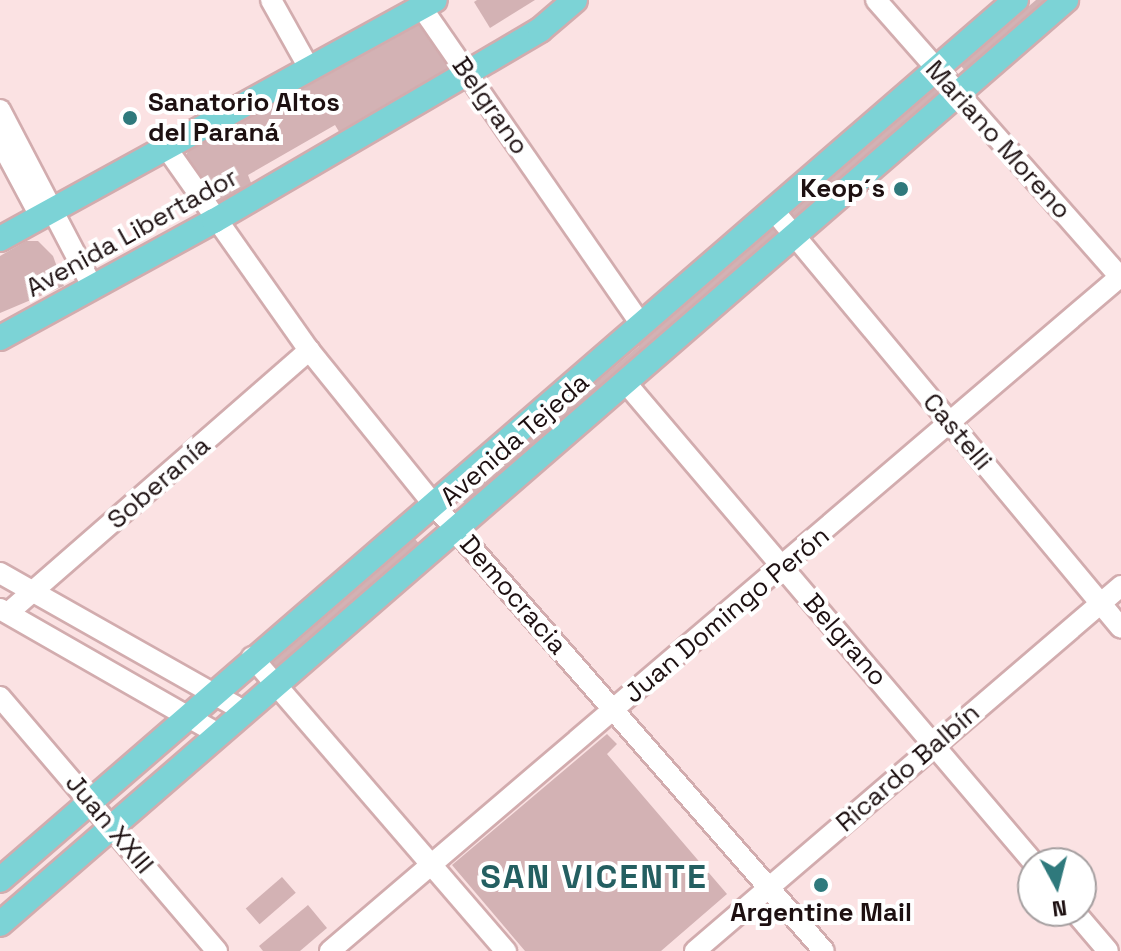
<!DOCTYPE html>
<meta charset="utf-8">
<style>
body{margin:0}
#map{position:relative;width:1121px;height:951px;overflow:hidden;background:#fbe2e3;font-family:"Space Grotesk",sans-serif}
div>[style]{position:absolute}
.green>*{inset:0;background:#d3b2b4;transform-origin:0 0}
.roads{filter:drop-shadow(2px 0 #d2acae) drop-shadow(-2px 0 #d2acae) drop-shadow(0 2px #d2acae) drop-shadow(0 -2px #d2acae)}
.minor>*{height:20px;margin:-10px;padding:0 10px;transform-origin:10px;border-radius:10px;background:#fff}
.major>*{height:24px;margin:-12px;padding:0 12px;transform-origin:12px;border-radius:12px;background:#7cd3d6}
.dots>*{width:22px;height:22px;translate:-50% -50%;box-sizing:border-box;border:4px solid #fff;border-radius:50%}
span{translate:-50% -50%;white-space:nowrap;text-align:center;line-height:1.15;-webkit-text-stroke:8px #fff;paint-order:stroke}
.poi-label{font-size:26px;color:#1d1011;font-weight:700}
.left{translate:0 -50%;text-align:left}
.right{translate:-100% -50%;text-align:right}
.street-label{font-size:26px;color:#1d1011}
.district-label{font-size:34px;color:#245f61;font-weight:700;letter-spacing:2px}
.north{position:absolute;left:1017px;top:847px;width:80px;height:80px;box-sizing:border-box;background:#fff;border:2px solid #a59fa0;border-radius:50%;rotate:173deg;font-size:22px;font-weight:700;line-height:32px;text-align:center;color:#1d1011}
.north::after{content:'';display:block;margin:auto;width:28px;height:36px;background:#2f797c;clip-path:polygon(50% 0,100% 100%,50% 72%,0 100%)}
</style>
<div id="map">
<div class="green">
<div style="clip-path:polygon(477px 0,535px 0,490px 28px,474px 2px)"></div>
<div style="clip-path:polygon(1036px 0,1053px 0,969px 75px,960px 65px)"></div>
<div style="clip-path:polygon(416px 19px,424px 22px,452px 63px,450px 69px,341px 135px,335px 125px,248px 175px,253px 188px,225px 205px,214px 203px,185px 157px,190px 148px)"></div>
<div style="clip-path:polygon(936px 84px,945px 96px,798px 225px,789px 216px)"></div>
<div style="clip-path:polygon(773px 229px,780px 232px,471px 504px,458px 500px,639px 346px,640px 335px)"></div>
<div style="clip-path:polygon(26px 241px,38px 241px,53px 256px,64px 286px,0 313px,0 256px)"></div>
<div style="left:415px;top:539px;width:11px;height:194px;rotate:49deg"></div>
<div style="clip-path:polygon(607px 734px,617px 744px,607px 754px,727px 894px,661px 951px,525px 951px,452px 865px)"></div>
<div style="left:282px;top:877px;width:21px;height:48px;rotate:49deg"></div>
<div style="clip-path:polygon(308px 905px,327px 928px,300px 951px,263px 951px,259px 946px)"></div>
</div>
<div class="roads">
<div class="minor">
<div style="left:271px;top:0;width:78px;rotate:60.8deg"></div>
<div style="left:876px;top:0;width:371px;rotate:48.6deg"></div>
<div style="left:422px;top:8px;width:383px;rotate:55.3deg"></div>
<div style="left:0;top:110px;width:199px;rotate:62.4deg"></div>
<div style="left:0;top:141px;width:85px;rotate:61.9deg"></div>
<div style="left:165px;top:146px;width:250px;rotate:54.8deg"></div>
<div style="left:309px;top:350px;width:199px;rotate:51.1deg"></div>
<div style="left:434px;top:505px;width:592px;rotate:48.83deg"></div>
<div style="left:774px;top:211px;width:542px;rotate:50.23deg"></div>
<div style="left:625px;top:382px;width:631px;rotate:49.63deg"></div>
<div style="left:0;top:573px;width:280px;rotate:29.5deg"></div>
<div style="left:0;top:609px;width:251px;rotate:29.8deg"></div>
<div style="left:8px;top:613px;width:400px;rotate:-41.1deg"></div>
<div style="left:252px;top:657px;width:389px;rotate:49.2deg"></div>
<div style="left:0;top:697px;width:334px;rotate:49.5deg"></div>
<div style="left:1074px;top:911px;width:52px;rotate:49.6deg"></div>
<div style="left:330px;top:951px;width:1040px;rotate:-40.48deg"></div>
<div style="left:695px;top:951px;width:561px;rotate:-40.59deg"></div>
</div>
<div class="major">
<div style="left:0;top:239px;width:496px;rotate:-28.8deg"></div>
<div style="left:0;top:338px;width:244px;rotate:-28.7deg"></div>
<div style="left:214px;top:221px;width:293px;rotate:-30.3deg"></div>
<div style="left:467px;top:73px;width:85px;rotate:-30.5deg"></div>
<div style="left:540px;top:30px;width:46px;rotate:-40.6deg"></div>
<div style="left:0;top:880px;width:1344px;rotate:-40.9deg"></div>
<div style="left:0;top:924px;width:1411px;rotate:-40.92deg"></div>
</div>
</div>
<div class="dots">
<div style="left:130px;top:118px;background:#2f797c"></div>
<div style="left:901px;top:189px;background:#2f797c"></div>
<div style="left:821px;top:885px;background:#2f797c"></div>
</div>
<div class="poi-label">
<span class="left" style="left:148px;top:118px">Sanatorio Altos<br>del Paraná</span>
<span class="right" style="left:885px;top:189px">Keop´s</span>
<span style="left:821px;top:913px">Argentine Mail</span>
</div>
<div class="street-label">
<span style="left:490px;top:106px;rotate:55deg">Belgrano</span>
<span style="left:998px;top:140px;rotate:48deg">Mariano Moreno</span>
<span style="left:132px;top:233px;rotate:-29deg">Avenida Libertador</span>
<span style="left:957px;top:432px;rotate:50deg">Castelli</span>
<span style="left:515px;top:440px;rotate:-41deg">Avenida Tejeda</span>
<span style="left:159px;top:483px;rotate:-41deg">Soberanía</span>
<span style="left:513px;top:595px;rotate:49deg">Democracia</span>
<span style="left:727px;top:615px;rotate:-40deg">Juan Domingo Perón</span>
<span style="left:845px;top:640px;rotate:49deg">Belgrano</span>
<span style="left:908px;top:768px;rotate:-41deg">Ricardo Balbín</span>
<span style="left:109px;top:824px;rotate:50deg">Juan XXIII</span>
</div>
<div class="district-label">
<span style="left:594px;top:877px">SAN VICENTE</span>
</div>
<div class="north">N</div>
</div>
